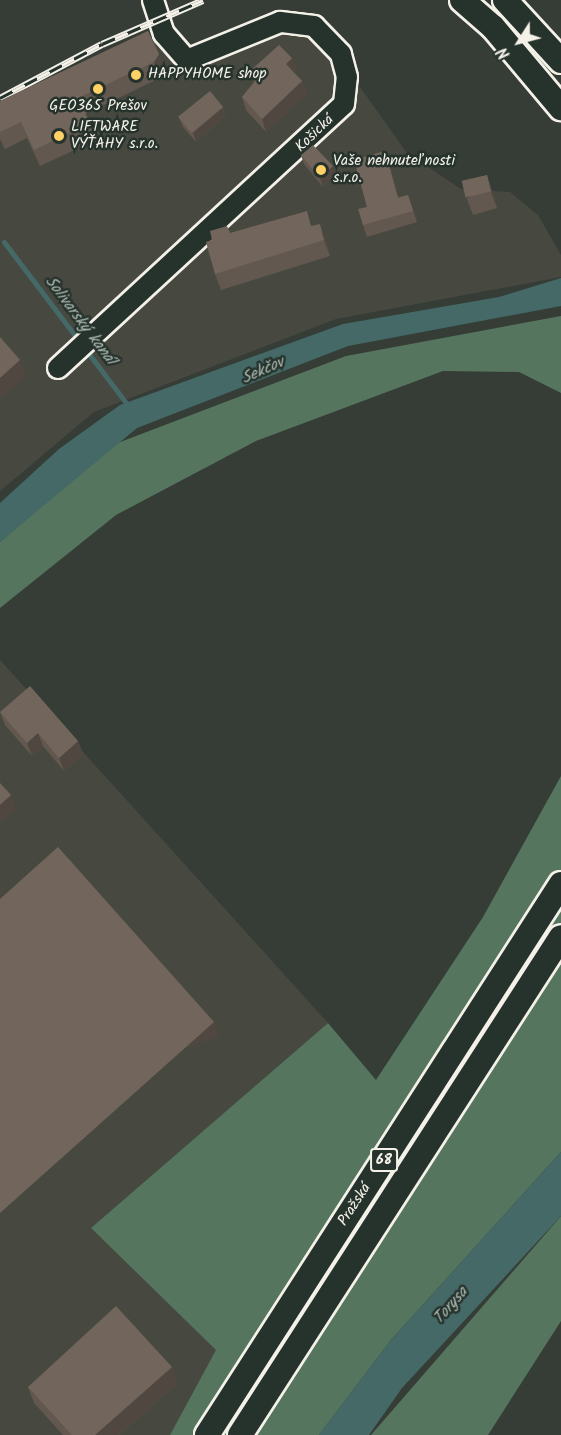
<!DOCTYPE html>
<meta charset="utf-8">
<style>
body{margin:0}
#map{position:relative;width:561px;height:1435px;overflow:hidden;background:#353d36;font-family:Kalam,sans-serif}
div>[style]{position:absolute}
.built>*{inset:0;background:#474941}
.green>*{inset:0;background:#55755e}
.water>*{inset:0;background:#446967}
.stream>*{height:5px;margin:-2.5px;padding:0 2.5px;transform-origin:2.5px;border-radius:2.5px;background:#446967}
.roads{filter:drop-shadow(2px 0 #f4f1e8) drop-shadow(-2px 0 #f4f1e8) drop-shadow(0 2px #f4f1e8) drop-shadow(0 -2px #f4f1e8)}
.minor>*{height:20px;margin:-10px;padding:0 10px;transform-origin:10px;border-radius:10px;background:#26332d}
.major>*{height:24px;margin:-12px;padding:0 12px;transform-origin:12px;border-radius:12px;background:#26332d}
.rail>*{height:7px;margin-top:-3.5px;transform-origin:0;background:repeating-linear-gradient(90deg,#26332d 0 14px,#f4f1e8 0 28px);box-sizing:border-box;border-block:2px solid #f4f1e8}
.wall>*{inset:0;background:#62584f}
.shaded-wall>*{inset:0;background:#504740;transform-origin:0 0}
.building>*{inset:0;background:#72665c;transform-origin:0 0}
.dots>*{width:16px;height:16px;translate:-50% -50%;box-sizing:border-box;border:3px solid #26332d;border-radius:50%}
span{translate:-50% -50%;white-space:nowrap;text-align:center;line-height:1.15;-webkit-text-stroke:5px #26332d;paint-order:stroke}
.shield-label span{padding:2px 4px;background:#26332d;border:2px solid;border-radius:4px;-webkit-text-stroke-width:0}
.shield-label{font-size:14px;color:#f4f1e8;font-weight:700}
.poi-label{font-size:15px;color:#f4f1e8}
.left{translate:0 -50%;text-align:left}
.street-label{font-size:15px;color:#f4f1e8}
.water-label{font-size:16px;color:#aebbb4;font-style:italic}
.north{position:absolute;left:489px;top:12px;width:60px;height:60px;-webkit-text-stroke:4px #26332d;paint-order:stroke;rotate:234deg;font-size:16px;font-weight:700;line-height:24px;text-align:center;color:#f4f1e8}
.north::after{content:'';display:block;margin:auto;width:21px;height:27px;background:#f4f1e8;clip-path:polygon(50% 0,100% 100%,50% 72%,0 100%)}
</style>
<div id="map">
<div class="built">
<div style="clip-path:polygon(296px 17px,355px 80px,407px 153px,461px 189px,510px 192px,538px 215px,561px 255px,561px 277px,336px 319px,94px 412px,0 491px,0 125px,163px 38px,180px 62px)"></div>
<div style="clip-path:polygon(0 660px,328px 1023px,91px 1228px,217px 1350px,170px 1435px,0 1435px)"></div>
</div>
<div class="green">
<div style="clip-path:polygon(561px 316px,561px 393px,519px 372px,443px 371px,256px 441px,116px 515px,0 608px,0 542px,115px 444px,346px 356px)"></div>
<div style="clip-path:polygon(561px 776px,561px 1152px,391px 1340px,319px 1435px,170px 1435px,216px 1350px,91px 1228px,328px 1023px,376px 1080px,483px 917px)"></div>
<div style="clip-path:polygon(561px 1216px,561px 1321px,488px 1435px,371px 1435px)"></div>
</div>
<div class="water">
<div style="clip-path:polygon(561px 278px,561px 306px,348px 346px,137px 428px,0 542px,0 503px,59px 449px,120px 405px,343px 324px,499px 297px)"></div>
<div style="clip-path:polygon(561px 1152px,561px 1216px,402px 1388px,369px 1435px,319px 1435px,391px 1340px)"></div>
</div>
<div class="stream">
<div style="left:4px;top:242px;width:208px;rotate:52.8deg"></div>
</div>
<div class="roads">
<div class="minor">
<div style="left:58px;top:368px;width:389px;rotate:-42.7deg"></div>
<div style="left:344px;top:104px;width:27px;rotate:-84deg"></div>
<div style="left:347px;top:77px;width:24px;rotate:-105deg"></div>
<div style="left:341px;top:54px;width:39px;rotate:-134deg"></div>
<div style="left:314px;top:26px;width:34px;rotate:-173deg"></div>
<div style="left:280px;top:22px;width:100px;rotate:157.8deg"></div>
<div style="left:187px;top:60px;width:35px;rotate:-131deg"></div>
<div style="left:164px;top:34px;width:36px;rotate:-108deg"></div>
</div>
<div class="major">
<div style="left:462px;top:0;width:41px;rotate:41.1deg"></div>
<div style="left:493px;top:27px;width:106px;rotate:50deg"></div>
<div style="left:505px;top:0;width:83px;rotate:47.4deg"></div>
<div style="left:207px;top:1435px;width:655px;rotate:-57.28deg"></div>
<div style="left:240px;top:1435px;width:592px;rotate:-57.2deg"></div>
</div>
</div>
<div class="rail">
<div style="left:0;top:98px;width:115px;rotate:-27.9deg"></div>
<div style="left:102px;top:44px;width:110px;rotate:-23.5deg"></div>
</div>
<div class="wall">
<div style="clip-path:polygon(148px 31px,165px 70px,160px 78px,85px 114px,96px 140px,40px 166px,27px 138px,5px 149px,0 139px,0 101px)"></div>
<div style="clip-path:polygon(292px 58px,297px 71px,294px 73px,302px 81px,307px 94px,266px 132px,246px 110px,242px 97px,254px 82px,250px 71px)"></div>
<div style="clip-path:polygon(226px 115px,196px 142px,183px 127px,179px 118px)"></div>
<div style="clip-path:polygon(301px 155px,336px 175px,323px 187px,304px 164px)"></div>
<div style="clip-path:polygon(389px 162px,399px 197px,408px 195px,417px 222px,367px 237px,363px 225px,367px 207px)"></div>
<div style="clip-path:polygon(487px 175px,497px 208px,473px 215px,467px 199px)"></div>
<div style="clip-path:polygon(312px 226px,326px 240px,330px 256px,221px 290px,215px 274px,212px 240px,230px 233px)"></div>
<div style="clip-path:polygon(0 712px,78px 741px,83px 754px,64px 771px,43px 746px,32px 756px,5px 725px)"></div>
<div style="clip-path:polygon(178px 1383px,119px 1435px,63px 1435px,34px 1403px,28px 1387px)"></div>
</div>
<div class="shaded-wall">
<div style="clip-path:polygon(159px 54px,165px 70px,160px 78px,154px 62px)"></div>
<div style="clip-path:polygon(292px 58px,297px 71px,290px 77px,286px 64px)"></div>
<div style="clip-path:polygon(302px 81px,307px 94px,266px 132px,262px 119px)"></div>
<div style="clip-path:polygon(223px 107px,226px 115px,196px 142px,193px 133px)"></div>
<div style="clip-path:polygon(385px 151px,389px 162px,403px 209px,398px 198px)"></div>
<div style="clip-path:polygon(333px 166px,336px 175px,323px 187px,320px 178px)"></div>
<div style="clip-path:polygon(487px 175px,493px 192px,497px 208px,491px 192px)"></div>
<div style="clip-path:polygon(320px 224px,326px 240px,330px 256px,324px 240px)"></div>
<div style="clip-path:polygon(20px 360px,26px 376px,0 400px,0 378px)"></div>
<div style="clip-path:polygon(38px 733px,43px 746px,32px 756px,27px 743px)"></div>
<div style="clip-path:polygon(78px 741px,83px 754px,64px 771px,59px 758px)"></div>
<div style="clip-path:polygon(11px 795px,16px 809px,0 823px,0 805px)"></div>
<div style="left:214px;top:1022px;width:15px;height:287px;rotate:70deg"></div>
<div style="clip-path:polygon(172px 1367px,178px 1383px,119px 1435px,95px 1435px)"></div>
</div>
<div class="building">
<div style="clip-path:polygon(148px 31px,159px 54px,154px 62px,78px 98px,90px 123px,34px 150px,21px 122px,0 132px,0 101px)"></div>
<div style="clip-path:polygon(279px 45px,292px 58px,286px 64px,302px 81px,262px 119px,242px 97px,257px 79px,250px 71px)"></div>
<div style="left:210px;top:91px;width:21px;height:41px;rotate:51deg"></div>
<div style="clip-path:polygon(313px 145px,333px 166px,320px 178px,301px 155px)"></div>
<div style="clip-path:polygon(385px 151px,398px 198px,408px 195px,413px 211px,363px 225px,358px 209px,367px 207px,354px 160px)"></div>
<div style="left:487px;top:175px;width:17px;height:26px;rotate:77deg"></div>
<div style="clip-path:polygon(307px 211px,311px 226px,320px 224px,324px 240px,215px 274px,206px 242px,212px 240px,210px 231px,227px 226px,230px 233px)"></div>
<div style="clip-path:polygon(0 337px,20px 360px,0 378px)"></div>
<div style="clip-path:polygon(30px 686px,78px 741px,59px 758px,38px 733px,27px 743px,0 712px)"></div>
<div style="clip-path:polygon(0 783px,11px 795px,0 805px)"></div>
<div style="clip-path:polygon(58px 847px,214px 1022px,0 1213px,0 899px)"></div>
<div style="clip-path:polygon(116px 1306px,172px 1367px,95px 1435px,72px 1435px,28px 1387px)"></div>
</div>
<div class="dots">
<div style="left:136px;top:75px;background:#ffd166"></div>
<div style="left:98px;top:89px;background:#ffd166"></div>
<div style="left:59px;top:136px;background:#ffd166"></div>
<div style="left:321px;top:170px;background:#ffd166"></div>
</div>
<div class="shield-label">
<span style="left:384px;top:1160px">68</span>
</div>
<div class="poi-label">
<span class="left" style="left:148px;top:75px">HAPPYHOME shop</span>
<span style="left:98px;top:107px">GEO365 Prešov</span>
<span class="left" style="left:71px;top:136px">LIFTWARE<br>VÝŤAHY s.r.o.</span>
<span class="left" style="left:333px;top:170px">Vaše nehnuteľnosti<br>s.r.o.</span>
</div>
<div class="street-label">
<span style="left:315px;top:134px;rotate:-44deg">Košická</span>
<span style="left:355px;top:1205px;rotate:-57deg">Pražská</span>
</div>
<div class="water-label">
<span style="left:80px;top:321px;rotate:53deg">Solivarský kanál</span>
<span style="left:263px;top:371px;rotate:-24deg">Sekčov</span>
<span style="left:451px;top:1306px;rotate:-49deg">Torysa</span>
</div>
<div class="north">N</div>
</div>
